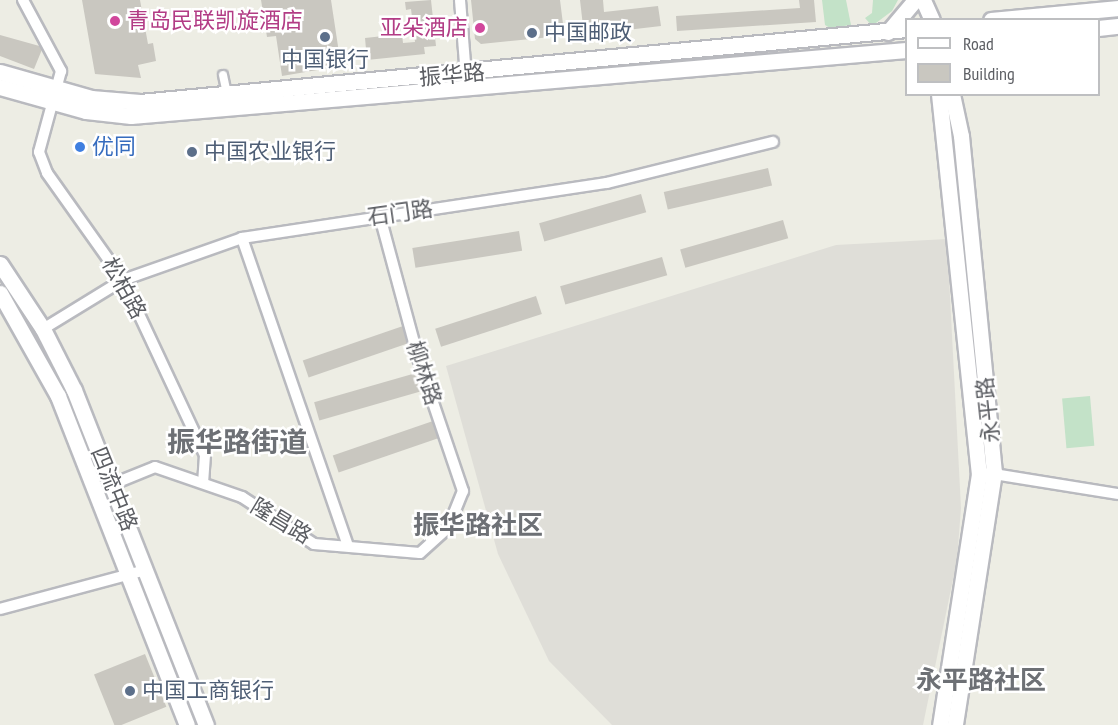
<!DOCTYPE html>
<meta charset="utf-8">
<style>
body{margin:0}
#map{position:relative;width:1118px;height:725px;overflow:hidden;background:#edede4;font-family:"PT Sans Narrow","Noto Sans SC",sans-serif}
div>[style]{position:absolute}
.industrial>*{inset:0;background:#dfded8}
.green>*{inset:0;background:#c3e2c8;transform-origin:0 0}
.building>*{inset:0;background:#c9c7c0;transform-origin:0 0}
.roads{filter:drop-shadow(2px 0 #b9babf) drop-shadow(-2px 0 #b9babf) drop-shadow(0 2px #b9babf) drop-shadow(0 -2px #b9babf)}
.pedestrian>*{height:8px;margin:-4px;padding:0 4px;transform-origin:4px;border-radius:4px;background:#fff}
.minor>*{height:10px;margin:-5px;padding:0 5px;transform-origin:5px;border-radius:5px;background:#fff}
.secondary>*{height:15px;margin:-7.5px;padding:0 7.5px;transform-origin:7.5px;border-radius:7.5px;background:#fff}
.dots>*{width:16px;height:16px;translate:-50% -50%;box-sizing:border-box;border:3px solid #fff;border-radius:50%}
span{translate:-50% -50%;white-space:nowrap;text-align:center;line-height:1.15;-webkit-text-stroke:5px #fff;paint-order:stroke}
.hotel-label{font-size:22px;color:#b23c85}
.left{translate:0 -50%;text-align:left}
.right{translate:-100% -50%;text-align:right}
.service-label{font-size:22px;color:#4e5e75}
.street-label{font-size:22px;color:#5c5e63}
.shop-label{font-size:22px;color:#366cbe}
.quarter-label{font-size:26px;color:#6d7075;font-weight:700}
.district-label{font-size:28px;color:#6d7075;font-weight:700}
.legend{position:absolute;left:905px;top:18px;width:195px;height:78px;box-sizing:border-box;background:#fff;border:2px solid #bebfc1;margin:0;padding:8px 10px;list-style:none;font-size:18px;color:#5c5e63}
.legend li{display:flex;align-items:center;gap:12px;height:30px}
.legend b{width:30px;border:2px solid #bebfc1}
</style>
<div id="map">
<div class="industrial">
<div style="clip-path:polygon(947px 239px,961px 508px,957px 560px,923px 725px,612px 725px,549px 661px,498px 554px,446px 366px,836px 245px)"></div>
</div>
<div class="green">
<div style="clip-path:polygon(822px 0,846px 0,851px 25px,830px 28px,825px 25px)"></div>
<div style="clip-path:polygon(873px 0,898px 0,892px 11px,872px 26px,865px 18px,872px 13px)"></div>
<div style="left:1090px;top:396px;width:50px;height:28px;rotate:85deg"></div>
</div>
<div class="building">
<div style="clip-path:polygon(82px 0,140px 0,148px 44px,153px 43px,156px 61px,138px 65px,141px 78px,95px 74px)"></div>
<div style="clip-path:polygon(261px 0,331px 0,341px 66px,282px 76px,276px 36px,267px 37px)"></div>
<div style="clip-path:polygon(431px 0,436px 46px,424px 47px,425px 54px,367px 60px,365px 38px,402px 34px,403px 43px,415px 42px,411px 9px,406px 10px,405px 2px)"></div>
<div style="clip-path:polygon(471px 0,560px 0,563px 24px,550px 26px,551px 37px,481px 44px,475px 39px)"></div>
<div style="clip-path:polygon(580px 0,603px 0,604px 12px,658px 6px,661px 26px,584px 35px)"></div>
<div style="clip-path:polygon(799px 0,814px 0,816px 22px,677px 31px,676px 16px,800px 8px)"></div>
<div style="clip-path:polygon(0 35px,43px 47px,34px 69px,0 56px)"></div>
<div style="left:768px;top:168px;width:18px;height:107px;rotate:77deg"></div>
<div style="left:641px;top:194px;width:19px;height:106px;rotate:74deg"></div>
<div style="left:783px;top:220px;width:19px;height:107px;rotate:74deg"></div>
<div style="left:519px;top:231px;width:20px;height:108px;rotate:81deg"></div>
<div style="left:662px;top:257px;width:19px;height:106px;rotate:74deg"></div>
<div style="left:536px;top:296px;width:19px;height:106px;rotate:72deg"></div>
<div style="left:403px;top:326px;width:18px;height:106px;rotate:71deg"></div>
<div style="left:416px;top:373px;width:19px;height:106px;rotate:74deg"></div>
<div style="left:433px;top:421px;width:18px;height:106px;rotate:71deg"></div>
<div style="left:145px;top:654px;width:57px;height:55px;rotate:68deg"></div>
</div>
<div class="roads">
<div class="pedestrian">
<div style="left:223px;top:75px;width:19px;rotate:78deg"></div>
</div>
<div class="minor">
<div style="left:23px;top:0;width:81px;rotate:61.8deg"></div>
<div style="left:61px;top:71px;width:84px;rotate:105.2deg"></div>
<div style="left:39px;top:152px;width:22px;rotate:69deg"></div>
<div style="left:47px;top:173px;width:131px;rotate:54.6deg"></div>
<div style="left:123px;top:280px;width:193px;rotate:64.9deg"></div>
<div style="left:205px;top:455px;width:27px;rotate:94deg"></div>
<div style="left:460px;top:0;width:77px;rotate:85.5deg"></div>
<div style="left:242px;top:238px;width:325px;rotate:71deg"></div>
<div style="left:43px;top:329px;width:94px;rotate:-31.5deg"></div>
<div style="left:123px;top:280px;width:126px;rotate:-19.4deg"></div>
<div style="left:242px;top:238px;width:369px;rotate:-8.6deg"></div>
<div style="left:607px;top:183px;width:171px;rotate:-13.9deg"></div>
<div style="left:988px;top:473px;width:132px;rotate:9.2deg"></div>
<div style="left:113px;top:484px;width:45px;rotate:-22deg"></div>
<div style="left:155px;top:467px;width:92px;rotate:19deg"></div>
<div style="left:242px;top:497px;width:86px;rotate:33.1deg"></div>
<div style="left:314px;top:544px;width:106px;rotate:4.9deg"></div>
<div style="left:420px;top:553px;width:38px;rotate:-42deg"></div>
<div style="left:448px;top:528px;width:40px;rotate:-68deg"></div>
<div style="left:463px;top:491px;width:137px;rotate:-108.7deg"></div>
<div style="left:419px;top:361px;width:150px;rotate:-105.1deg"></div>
<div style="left:0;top:609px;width:151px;rotate:-15deg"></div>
</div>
<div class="secondary">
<div style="left:923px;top:0;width:22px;rotate:66deg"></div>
<div style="left:991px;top:20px;width:128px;rotate:-5.4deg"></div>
<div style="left:1098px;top:28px;width:20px;rotate:-6deg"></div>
<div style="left:888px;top:32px;width:42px;rotate:-49.8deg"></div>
<div style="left:0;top:72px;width:95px;rotate:15.9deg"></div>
<div style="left:91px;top:98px;width:49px;rotate:4.7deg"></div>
<div style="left:140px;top:102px;width:769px;rotate:-5.44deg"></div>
<div style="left:0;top:87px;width:89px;rotate:15.6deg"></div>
<div style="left:86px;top:111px;width:45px;rotate:6.3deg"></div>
<div style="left:131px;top:116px;width:778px;rotate:-4.87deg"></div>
<div style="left:939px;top:94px;width:382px;rotate:84deg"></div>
<div style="left:979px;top:474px;width:254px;rotate:98.8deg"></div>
<div style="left:952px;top:94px;width:43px;rotate:77.9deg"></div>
<div style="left:961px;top:136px;width:338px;rotate:84.4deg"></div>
<div style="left:994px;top:472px;width:256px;rotate:98.8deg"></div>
<div style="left:0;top:264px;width:78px;rotate:56.5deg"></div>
<div style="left:43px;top:329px;width:68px;rotate:63.1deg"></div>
<div style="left:74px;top:390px;width:360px;rotate:68.5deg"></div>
<div style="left:0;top:293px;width:118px;rotate:60.6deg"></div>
<div style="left:58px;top:396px;width:353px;rotate:68.6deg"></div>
</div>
</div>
<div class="dots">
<div style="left:115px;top:21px;background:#d1479c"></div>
<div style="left:480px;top:28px;background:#d1479c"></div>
<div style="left:532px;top:33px;background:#5c6f8a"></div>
<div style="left:325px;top:37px;background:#5c6f8a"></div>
<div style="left:80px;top:147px;background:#3f7fe0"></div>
<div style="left:192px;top:152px;background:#5c6f8a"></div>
<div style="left:130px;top:691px;background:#5c6f8a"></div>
</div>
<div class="hotel-label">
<span class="left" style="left:127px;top:21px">青岛民联凯旋酒店</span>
<span class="right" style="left:468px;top:28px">亚朵酒店</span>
</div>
<div class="service-label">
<span class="left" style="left:544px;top:33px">中国邮政</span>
<span style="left:325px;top:60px">中国银行</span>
<span class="left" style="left:204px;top:152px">中国农业银行</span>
<span class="left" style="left:142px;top:691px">中国工商银行</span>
</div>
<div class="street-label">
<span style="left:452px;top:75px;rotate:-5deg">振华路</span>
<span style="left:400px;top:213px;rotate:-8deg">石门路</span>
<span style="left:124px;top:288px;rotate:61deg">松柏路</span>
<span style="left:424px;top:373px;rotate:72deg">柳林路</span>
<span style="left:988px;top:410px;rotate:-96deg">永平路</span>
<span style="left:114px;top:489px;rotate:68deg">四流中路</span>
<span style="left:281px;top:521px;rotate:31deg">隆昌路</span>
</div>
<div class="shop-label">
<span class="left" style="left:92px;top:147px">优同</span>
</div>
<div class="quarter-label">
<span style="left:478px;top:525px">振华路社区</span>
<span style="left:981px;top:680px">永平路社区</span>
</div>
<div class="district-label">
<span style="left:237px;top:442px">振华路街道</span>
</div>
<ul class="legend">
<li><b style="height:8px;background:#fff"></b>Road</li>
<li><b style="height:16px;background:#c9c7c0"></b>Building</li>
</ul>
</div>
